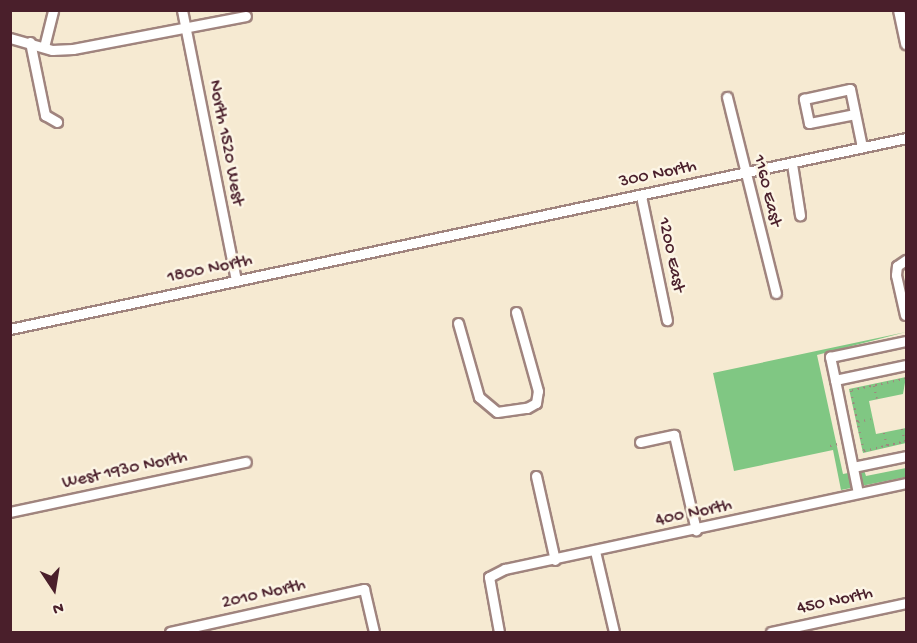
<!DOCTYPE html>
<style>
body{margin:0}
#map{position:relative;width:917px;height:643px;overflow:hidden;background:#f6ead2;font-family:"Gochi Hand",sans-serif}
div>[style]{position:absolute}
.green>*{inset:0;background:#80c783}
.path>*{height:1.5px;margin-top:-0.75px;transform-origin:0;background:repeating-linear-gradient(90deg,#a0847e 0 1.5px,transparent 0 6px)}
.roads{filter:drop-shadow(2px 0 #a0847e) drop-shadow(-2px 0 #a0847e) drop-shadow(0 2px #a0847e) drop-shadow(0 -2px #a0847e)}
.minor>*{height:9px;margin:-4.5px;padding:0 4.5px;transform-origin:4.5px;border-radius:4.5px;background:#fff}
.major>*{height:10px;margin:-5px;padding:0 5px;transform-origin:5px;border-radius:5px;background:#fff}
span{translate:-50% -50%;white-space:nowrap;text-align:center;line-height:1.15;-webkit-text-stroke:5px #fcf5e5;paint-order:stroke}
.street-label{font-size:18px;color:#4a1f2b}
.frame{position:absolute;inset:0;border:12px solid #4a1f2b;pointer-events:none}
.north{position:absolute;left:24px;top:559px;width:60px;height:60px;-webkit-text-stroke:4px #fcf5e5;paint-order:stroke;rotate:168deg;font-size:16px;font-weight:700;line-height:24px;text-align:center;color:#4a1f2b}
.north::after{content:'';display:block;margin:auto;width:21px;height:27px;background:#4a1f2b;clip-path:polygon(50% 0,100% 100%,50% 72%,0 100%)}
</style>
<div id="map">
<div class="green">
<div style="clip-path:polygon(906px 332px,817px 355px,843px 474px,864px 470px,866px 476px,906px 468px,906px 477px,841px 490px,833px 450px,734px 471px,713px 373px)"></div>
<div style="clip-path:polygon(906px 377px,903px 394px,869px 401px,876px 434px,906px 428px,906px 443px,863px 453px,849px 389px)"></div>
</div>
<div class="path">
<div style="left:906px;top:379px;width:56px;rotate:167.7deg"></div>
<div style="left:851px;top:391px;width:61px;rotate:77.8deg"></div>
<div style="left:864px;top:451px;width:43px;rotate:-13.4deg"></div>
<div style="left:874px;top:386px;width:13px;rotate:77deg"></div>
<div style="left:858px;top:422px;width:13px;rotate:-13deg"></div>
<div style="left:902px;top:429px;width:13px;rotate:77deg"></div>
<div style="left:884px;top:433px;width:13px;rotate:77deg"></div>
<div style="left:830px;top:446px;width:8px;rotate:-14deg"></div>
</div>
<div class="roads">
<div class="minor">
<div style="left:182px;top:10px;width:276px;rotate:78.7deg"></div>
<div style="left:10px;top:38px;width:44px;rotate:15.9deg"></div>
<div style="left:52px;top:50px;width:21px;rotate:-3deg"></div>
<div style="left:73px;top:49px;width:176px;rotate:-10.8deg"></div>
<div style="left:30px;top:42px;width:75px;rotate:78.4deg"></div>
<div style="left:45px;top:115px;width:14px;rotate:30deg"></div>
<div style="left:44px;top:47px;width:38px;rotate:-76deg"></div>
<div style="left:727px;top:97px;width:202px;rotate:76deg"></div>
<div style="left:855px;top:114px;width:47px;rotate:168.9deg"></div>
<div style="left:809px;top:123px;width:25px;rotate:-102deg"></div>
<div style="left:804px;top:99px;width:47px;rotate:-12.3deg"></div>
<div style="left:850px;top:89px;width:59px;rotate:78.3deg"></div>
<div style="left:792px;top:164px;width:52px;rotate:81.1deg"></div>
<div style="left:641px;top:196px;width:127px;rotate:78.2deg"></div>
<div style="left:905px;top:315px;width:41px;rotate:-102.7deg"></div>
<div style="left:896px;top:275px;width:9px;rotate:-84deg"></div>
<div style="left:897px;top:266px;width:11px;rotate:-34deg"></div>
<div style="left:458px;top:323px;width:77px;rotate:74.2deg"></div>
<div style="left:479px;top:397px;width:23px;rotate:40deg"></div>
<div style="left:497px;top:412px;width:30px;rotate:-8deg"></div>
<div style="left:527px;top:408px;width:10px;rotate:-29deg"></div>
<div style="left:536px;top:403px;width:12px;rotate:-81deg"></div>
<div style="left:538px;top:391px;width:82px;rotate:-105.6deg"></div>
<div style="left:10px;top:329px;width:916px;rotate:-12.03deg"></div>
<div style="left:835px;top:380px;width:24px;rotate:-102deg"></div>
<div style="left:830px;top:357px;width:78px;rotate:-11.9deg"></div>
<div style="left:640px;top:442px;width:35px;rotate:-12deg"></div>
<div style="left:674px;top:435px;width:98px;rotate:77deg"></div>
<div style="left:853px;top:467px;width:54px;rotate:-11.7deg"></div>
<div style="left:536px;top:476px;width:86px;rotate:77.3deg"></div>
<div style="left:858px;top:493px;width:115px;rotate:-101.5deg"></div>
<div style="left:835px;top:380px;width:73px;rotate:-11.9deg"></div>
<div style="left:10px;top:512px;width:241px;rotate:-12deg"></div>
<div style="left:595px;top:551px;width:83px;rotate:76.8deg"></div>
<div style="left:170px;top:632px;width:199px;rotate:-12.5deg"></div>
<div style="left:364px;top:589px;width:44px;rotate:76.9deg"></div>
<div style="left:499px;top:632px;width:56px;rotate:-100.3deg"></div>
<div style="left:489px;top:577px;width:18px;rotate:-27deg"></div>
<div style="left:505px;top:569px;width:410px;rotate:-12.1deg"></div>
<div style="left:771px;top:632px;width:138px;rotate:-12.1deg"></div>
</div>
<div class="major">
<div style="left:899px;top:10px;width:35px;rotate:78deg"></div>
</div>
</div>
<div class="street-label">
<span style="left:225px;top:143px;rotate:79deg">North 1520 West</span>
<span style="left:658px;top:175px;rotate:-12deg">300 North</span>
<span style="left:766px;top:191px;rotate:76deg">1160 East</span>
<span style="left:670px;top:255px;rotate:78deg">1200 East</span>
<span style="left:210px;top:270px;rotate:-12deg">1800 North</span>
<span style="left:125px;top:471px;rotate:-12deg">West 1930 North</span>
<span style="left:694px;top:514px;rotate:-12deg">400 North</span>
<span style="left:264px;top:595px;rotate:-13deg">2010 North</span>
<span style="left:835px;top:602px;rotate:-12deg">450 North</span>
</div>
<div class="frame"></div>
<div class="north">N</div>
</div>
